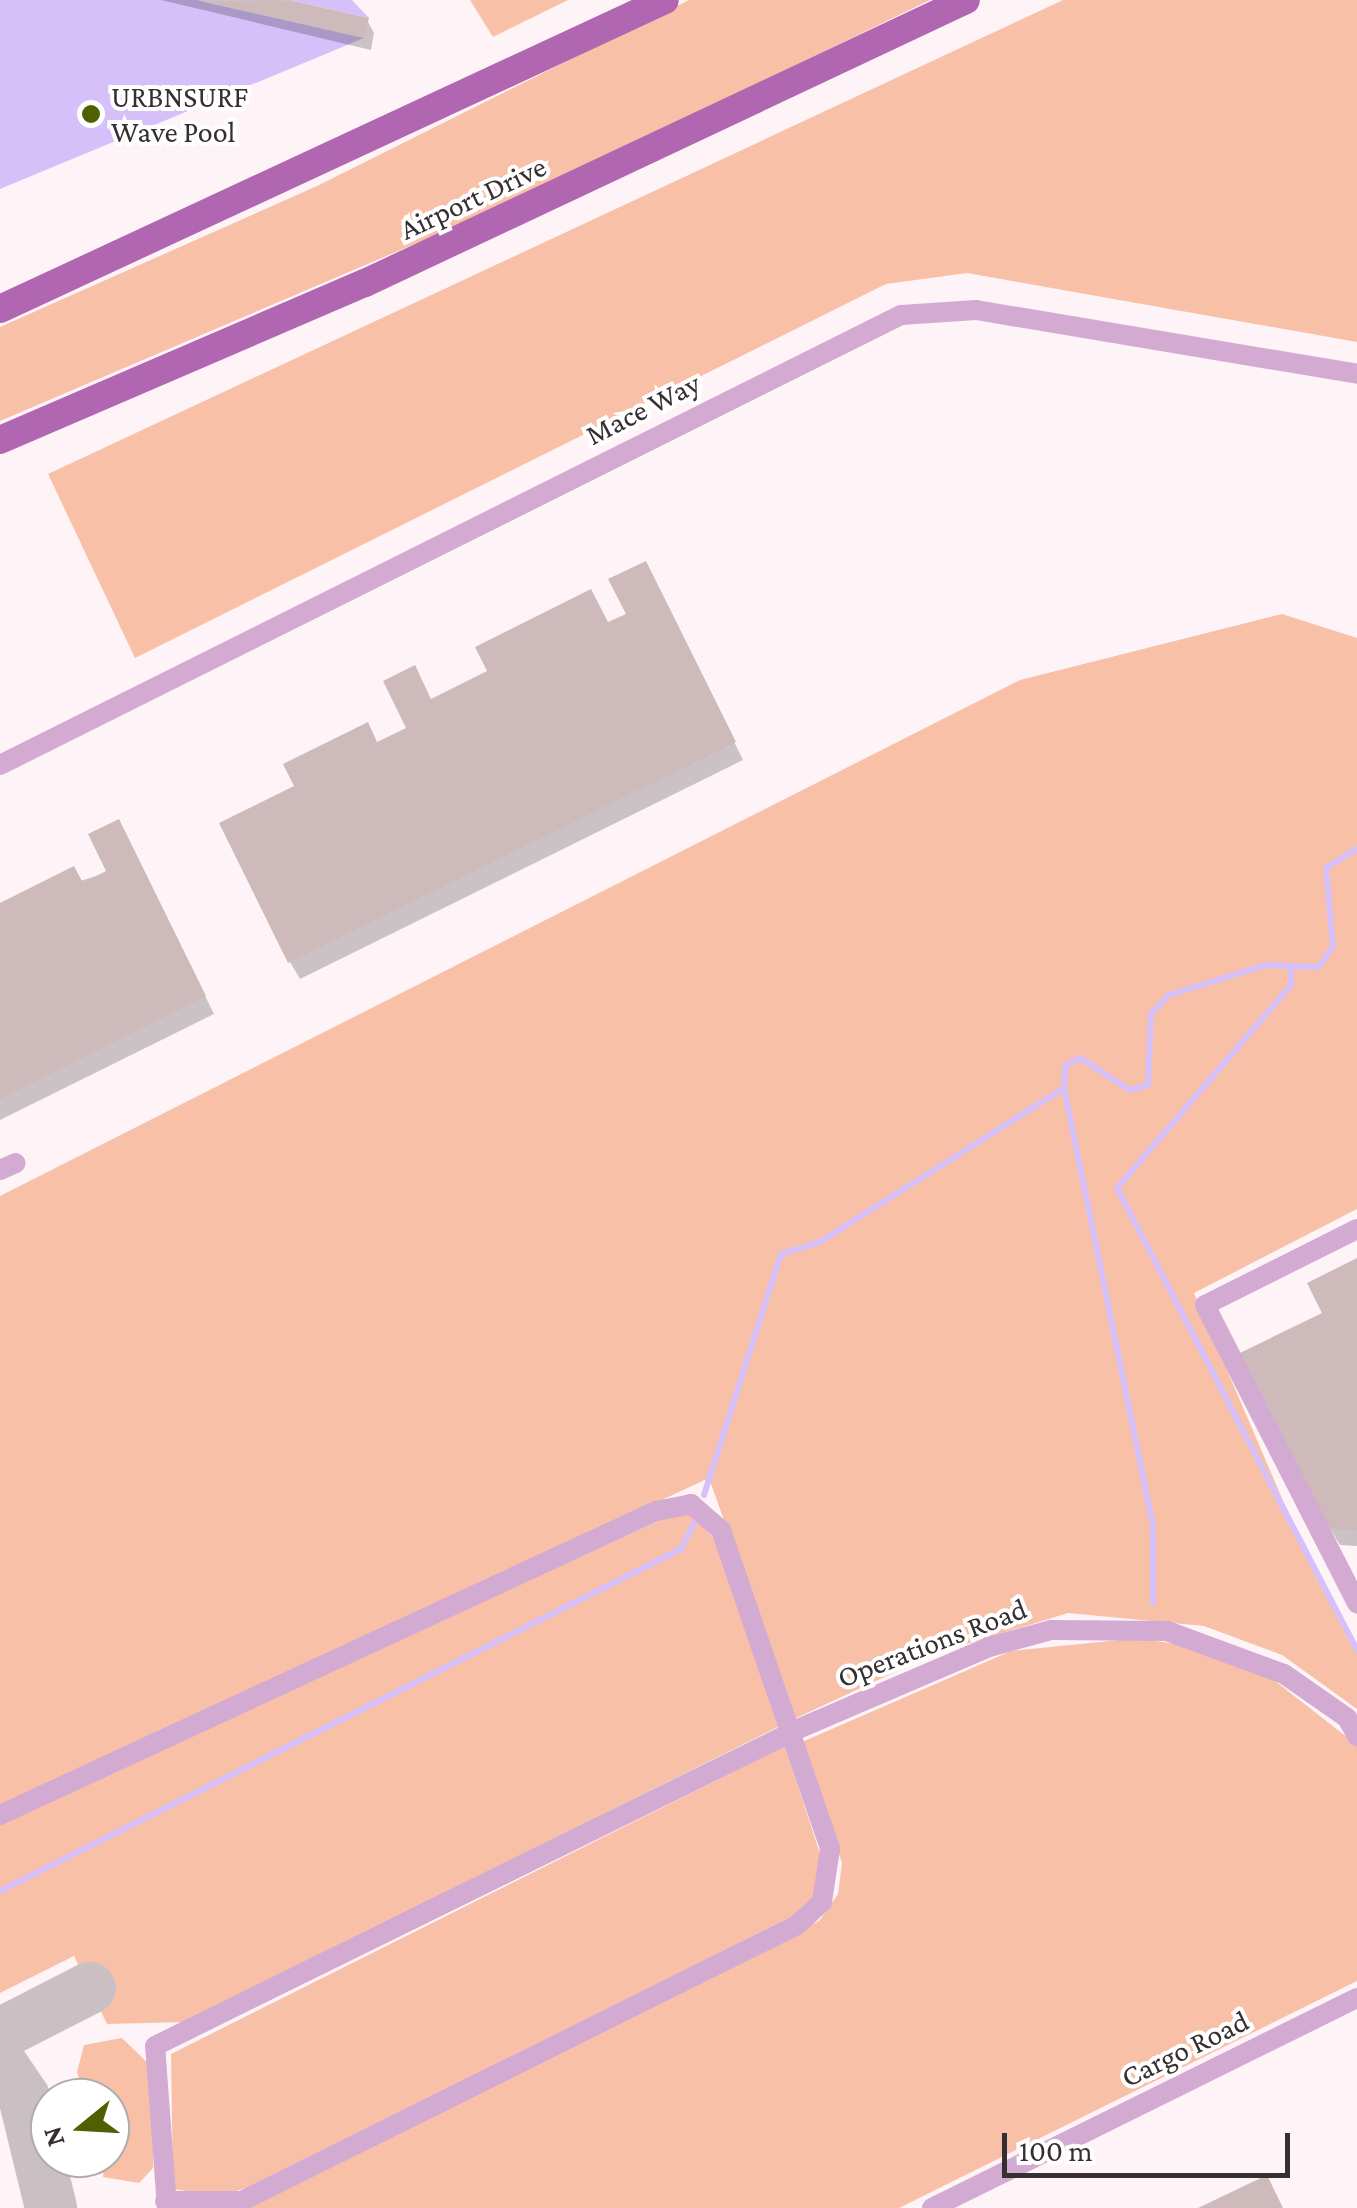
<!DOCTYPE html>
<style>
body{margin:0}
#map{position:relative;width:1357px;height:2208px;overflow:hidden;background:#fef3f7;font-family:"Crimson Pro",serif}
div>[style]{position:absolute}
.green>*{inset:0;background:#f9c0a8}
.water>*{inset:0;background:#d5c0f9}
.shadow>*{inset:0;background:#0003}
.stream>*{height:6px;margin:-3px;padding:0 3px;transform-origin:3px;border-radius:3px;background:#d5c0f9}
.taxiway>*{height:52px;margin:-26px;padding:0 26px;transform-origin:26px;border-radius:26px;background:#cac0c3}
.building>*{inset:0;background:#cebaba}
.minor>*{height:20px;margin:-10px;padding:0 10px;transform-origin:10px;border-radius:10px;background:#d3aad2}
.major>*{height:28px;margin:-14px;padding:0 14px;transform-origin:14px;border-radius:14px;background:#b166b1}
.dots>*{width:28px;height:28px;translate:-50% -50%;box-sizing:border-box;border:5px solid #fff;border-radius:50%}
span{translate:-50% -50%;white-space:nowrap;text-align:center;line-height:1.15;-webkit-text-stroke:8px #fff;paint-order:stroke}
.poi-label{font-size:30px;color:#362f31}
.left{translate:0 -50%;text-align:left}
.street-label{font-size:30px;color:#362f31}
.north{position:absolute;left:30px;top:2078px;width:100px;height:100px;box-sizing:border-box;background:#fff;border:2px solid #afacad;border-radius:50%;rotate:252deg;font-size:28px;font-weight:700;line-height:40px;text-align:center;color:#362f31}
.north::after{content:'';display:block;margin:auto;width:35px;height:45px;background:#4f5f01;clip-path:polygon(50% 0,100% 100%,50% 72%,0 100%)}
.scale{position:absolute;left:1002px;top:2133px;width:288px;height:45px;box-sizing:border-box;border:5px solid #362f31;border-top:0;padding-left:12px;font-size:30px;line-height:35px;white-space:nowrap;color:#362f31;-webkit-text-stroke:8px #fff;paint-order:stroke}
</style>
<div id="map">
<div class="green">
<div style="clip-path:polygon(470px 0,568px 0,493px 37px)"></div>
<div style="clip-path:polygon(689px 0,930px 0,520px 199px,0 421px,0 327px,317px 186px)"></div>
<div style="clip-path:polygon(1063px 0,1357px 0,1357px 342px,967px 273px,886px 284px,135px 658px,48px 474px)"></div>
<div style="clip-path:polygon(1282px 614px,1357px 638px,1357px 1209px,1194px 1293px,1317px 1580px,1357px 1645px,1357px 1709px,1282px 1655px,1204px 1626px,1068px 1613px,934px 1654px,794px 1719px,709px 1478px,0 1808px,0 1196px,1020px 680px)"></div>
<div style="clip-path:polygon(676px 1513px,691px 1515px,717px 1541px,778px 1727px,186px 2022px,107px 2024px,74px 1956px,0 1993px,0 1823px)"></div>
<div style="clip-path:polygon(1139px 1638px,1204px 1649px,1270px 1677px,1357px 1745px,1357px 1981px,899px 2208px,248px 2208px,819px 1921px,838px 1894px,842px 1863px,802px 1742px,1011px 1651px)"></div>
<div style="clip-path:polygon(785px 1746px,822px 1860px,813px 1898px,799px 1913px,246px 2188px,219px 2196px,173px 2189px,171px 2054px)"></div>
<div style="clip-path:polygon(122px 2038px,155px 2070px,153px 2168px,139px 2183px,103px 2177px,110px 2098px,84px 2098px,77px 2072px,84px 2045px)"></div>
</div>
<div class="water">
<div style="clip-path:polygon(0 0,197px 0,364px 38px,0 189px)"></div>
<div style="clip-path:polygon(289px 0,352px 0,369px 18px)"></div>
</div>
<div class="shadow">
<div style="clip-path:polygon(161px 0,277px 0,367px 20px,374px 33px,371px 50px)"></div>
<div style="clip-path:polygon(655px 581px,743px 760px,300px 979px,290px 962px,378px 745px,410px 729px,432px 701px,629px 615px)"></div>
<div style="clip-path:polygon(128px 840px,214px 1014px,0 1120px,0 906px,109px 872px)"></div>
<div style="clip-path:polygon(1357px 1261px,1357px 1546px,1340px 1545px,1329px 1527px,1326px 1314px)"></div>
</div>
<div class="stream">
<div style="left:1291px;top:970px;width:15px;rotate:90deg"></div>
<div style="left:1291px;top:985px;width:267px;rotate:130.6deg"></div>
<div style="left:1117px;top:1188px;width:521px;rotate:62.55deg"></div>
<div style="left:1064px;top:1088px;width:446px;rotate:78.5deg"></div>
<div style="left:1153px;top:1525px;width:78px;rotate:90deg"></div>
<div style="left:704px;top:1495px;width:253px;rotate:-72.3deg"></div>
<div style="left:781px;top:1254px;width:39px;rotate:-17deg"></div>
<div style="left:818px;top:1243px;width:291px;rotate:-32.2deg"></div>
<div style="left:1064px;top:1088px;width:22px;rotate:-87deg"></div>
<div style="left:1065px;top:1066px;width:17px;rotate:-28deg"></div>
<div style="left:1080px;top:1058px;width:59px;rotate:32.6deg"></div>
<div style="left:1130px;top:1090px;width:19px;rotate:-16deg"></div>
<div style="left:1148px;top:1085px;width:71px;rotate:-87.6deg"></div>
<div style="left:1151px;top:1014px;width:26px;rotate:-47deg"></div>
<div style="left:1169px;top:995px;width:102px;rotate:-17.2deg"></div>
<div style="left:1266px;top:965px;width:53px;rotate:2.2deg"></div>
<div style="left:1319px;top:967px;width:25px;rotate:-56deg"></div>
<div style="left:1333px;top:946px;width:78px;rotate:-95.1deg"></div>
<div style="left:1326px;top:868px;width:36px;rotate:-32deg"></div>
<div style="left:0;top:1891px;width:762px;rotate:-26.67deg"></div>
<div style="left:681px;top:1549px;width:29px;rotate:-63deg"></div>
</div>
<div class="taxiway">
<div style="left:0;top:2034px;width:101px;rotate:-27.1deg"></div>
<div style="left:0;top:2062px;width:42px;rotate:55.6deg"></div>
<div style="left:24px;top:2097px;width:114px;rotate:76.3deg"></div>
</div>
<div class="building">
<div style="clip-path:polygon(289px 0,369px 18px,364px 38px,204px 2px)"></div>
<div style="clip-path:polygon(646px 561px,736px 742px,288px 963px,219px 823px,294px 786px,283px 764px,368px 722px,377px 742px,406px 728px,383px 681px,415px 665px,431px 699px,487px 671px,475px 647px,591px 589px,608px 622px,626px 614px,608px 579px)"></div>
<div style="clip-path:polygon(119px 819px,206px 996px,0 1099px,0 903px,74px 866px,83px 883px,106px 871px,88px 834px)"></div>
<div style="clip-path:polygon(1357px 1258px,1357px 1531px,1327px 1528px,1240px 1353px,1322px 1313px,1307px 1283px)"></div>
<div style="clip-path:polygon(1267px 2175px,1283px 2208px,1198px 2208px)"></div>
</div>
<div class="minor">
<div style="left:0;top:765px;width:1007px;rotate:-26.54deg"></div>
<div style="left:901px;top:315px;width:75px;rotate:-3.8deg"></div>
<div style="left:976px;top:310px;width:386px;rotate:9.5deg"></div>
<div style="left:0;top:1170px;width:17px;rotate:-24deg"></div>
<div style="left:1357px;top:1229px;width:170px;rotate:153.4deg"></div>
<div style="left:1205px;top:1305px;width:335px;rotate:63deg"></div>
<div style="left:0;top:1815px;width:723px;rotate:-24.86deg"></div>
<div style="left:656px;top:1511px;width:36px;rotate:-11deg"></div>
<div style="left:691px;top:1504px;width:40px;rotate:41deg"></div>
<div style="left:721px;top:1530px;width:337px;rotate:71.1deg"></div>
<div style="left:830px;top:1849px;width:54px;rotate:98.6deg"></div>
<div style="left:822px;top:1902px;width:34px;rotate:137deg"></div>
<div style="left:797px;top:1925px;width:620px;rotate:153.56deg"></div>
<div style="left:242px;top:2201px;width:77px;rotate:180deg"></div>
<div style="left:167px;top:2208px;width:162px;rotate:-94.2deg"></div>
<div style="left:155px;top:2046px;width:717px;rotate:-26.24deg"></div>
<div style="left:798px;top:1729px;width:208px;rotate:-23.2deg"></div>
<div style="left:989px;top:1647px;width:64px;rotate:-15.3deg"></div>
<div style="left:1051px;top:1630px;width:116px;rotate:0.5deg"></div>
<div style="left:1167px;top:1631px;width:125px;rotate:20.2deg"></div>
<div style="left:1284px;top:1674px;width:77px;rotate:34.9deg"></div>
<div style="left:1347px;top:1718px;width:21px;rotate:61deg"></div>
<div style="left:932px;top:2208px;width:474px;rotate:-26.3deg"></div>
</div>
<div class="major">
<div style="left:0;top:309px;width:733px;rotate:-24.92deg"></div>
<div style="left:0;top:440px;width:397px;rotate:-23.3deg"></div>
<div style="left:365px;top:283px;width:664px;rotate:-25.21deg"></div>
</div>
<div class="dots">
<div style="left:91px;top:114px;background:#4f5f01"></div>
</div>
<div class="poi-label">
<span class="left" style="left:111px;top:114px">URBNSURF<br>Wave Pool</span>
</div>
<div class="street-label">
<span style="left:473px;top:198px;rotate:-25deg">Airport Drive</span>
<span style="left:643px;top:409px;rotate:-27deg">Mace Way</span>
<span style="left:932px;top:1643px;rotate:-21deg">Operations Road</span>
<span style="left:1185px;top:2049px;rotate:-26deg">Cargo Road</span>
</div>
<div class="north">N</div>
<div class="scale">100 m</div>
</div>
